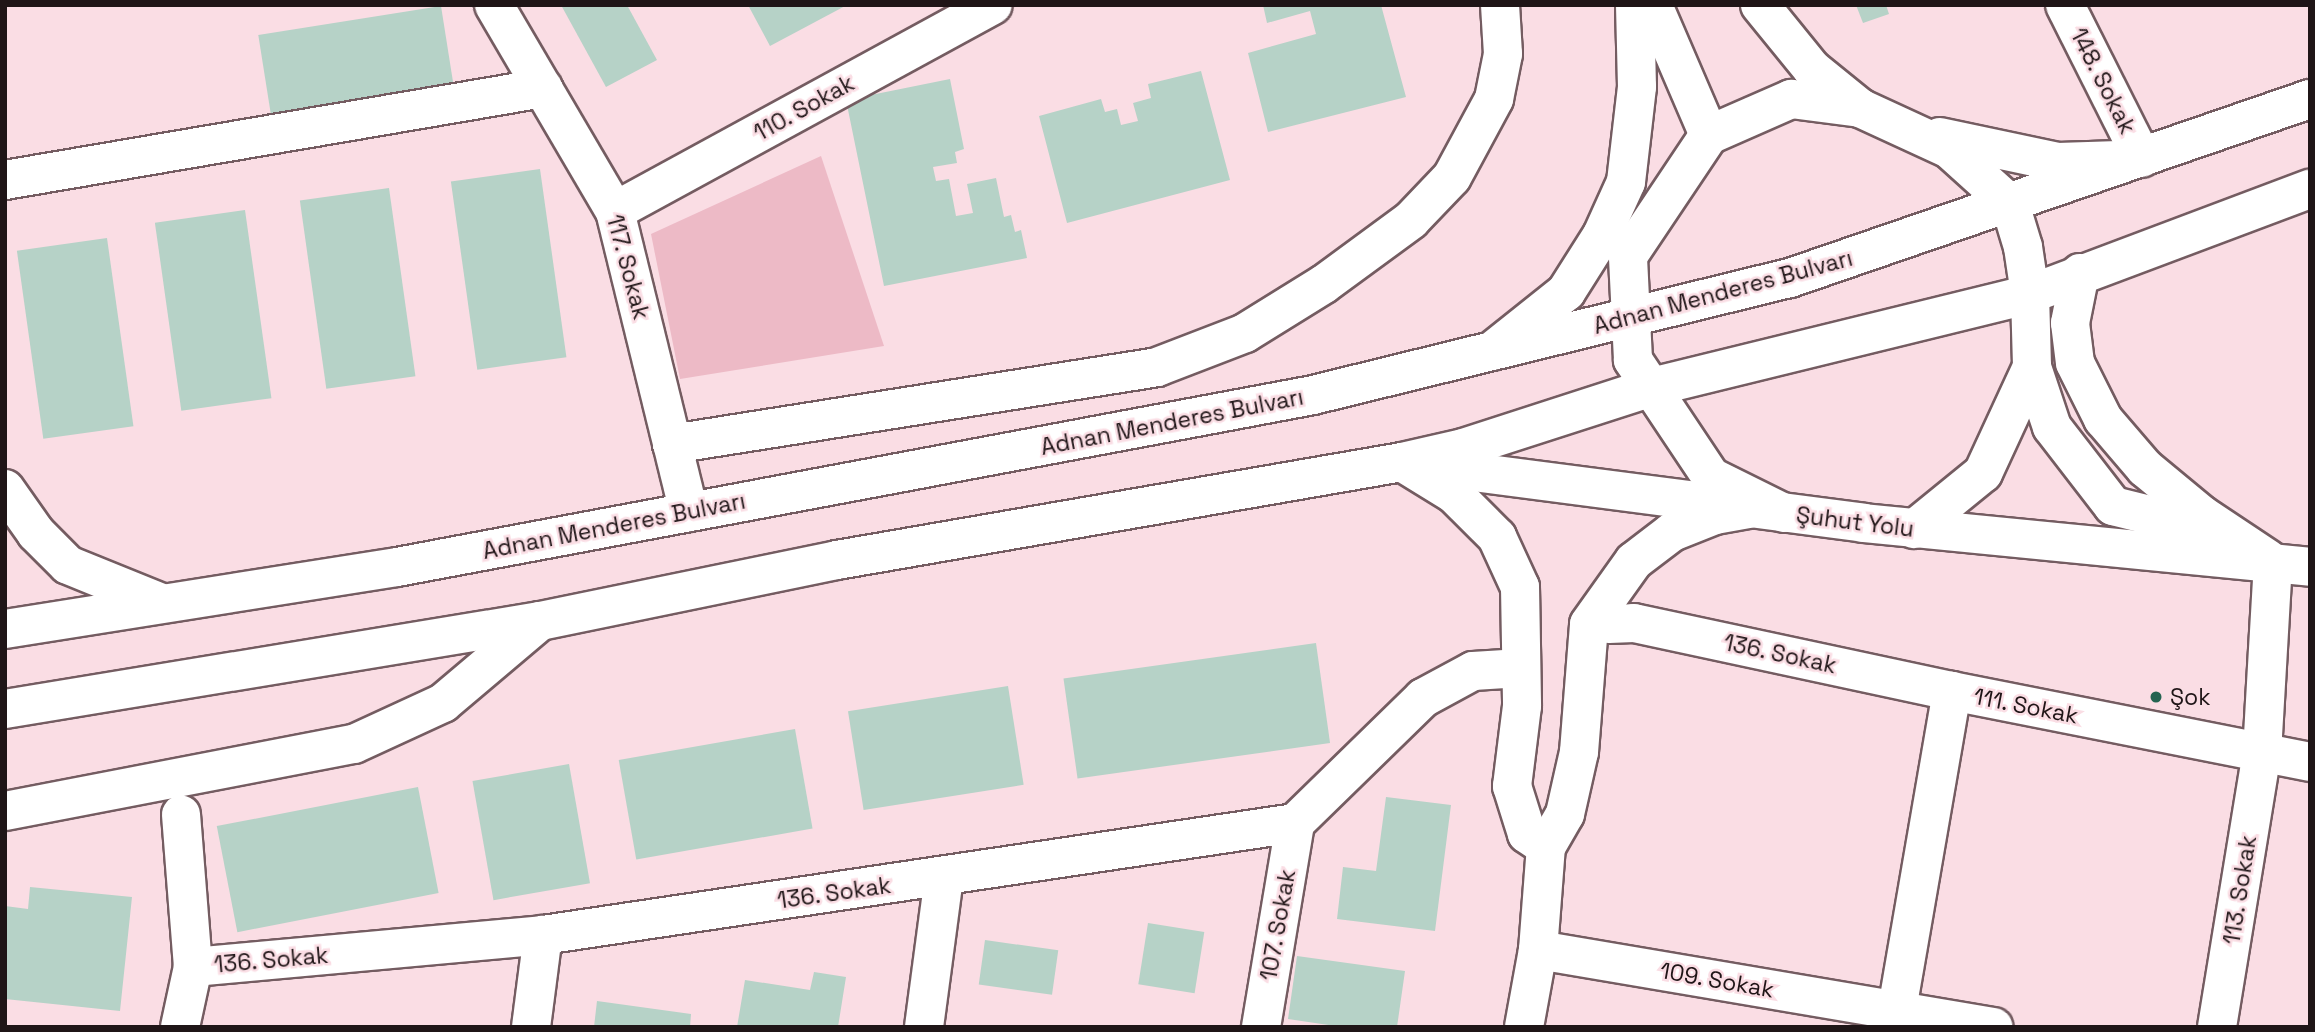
<!DOCTYPE html>
<meta charset="utf-8">
<style>
body{margin:0}
#map{position:relative;width:2315px;height:1032px;overflow:hidden;background:#fadde4;font-family:"Space Grotesk",sans-serif}
div>[style]{position:absolute}
.green>*{inset:0;background:#edbac6}
.building>*{inset:0;background:#b6d2c7;transform-origin:0 0}
.roads{filter:drop-shadow(2px 0 #745c61) drop-shadow(-2px 0 #745c61) drop-shadow(0 2px #745c61) drop-shadow(0 -2px #745c61)}
.minor>*{height:38px;margin:-19px;padding:0 19px;transform-origin:19px;border-radius:19px;background:#fff}
.tertiary>*{height:38px;margin:-19px;padding:0 19px;transform-origin:19px;border-radius:19px;background:#fff}
.secondary>*{height:38px;margin:-19px;padding:0 19px;transform-origin:19px;border-radius:19px;background:#fff}
.primary>*{height:38px;margin:-19px;padding:0 19px;transform-origin:19px;border-radius:19px;background:#fff}
.dots>*{width:19px;height:19px;translate:-50% -50%;box-sizing:border-box;border:4px solid #fadde4;border-radius:50%}
span{translate:-50% -50%;white-space:nowrap;text-align:center;line-height:1.15;-webkit-text-stroke:5px #fadde4;paint-order:stroke}
.street-label{font-size:23px;color:#1f1517}
.poi-label{font-size:23px;color:#1f1517}
.left{translate:0 -50%;text-align:left}
.frame{position:absolute;inset:0;border:7px solid #1f1517;pointer-events:none}
</style>
<div id="map">
<div class="green">
<div style="clip-path:polygon(821px 156px,884px 346px,680px 379px,651px 234px)"></div>
</div>
<div class="building">
<div style="clip-path:polygon(561px 5px,627px 5px,657px 60px,606px 87px)"></div>
<div style="clip-path:polygon(748px 5px,847px 5px,770px 46px)"></div>
<div style="clip-path:polygon(1263px 5px,1381px 5px,1406px 97px,1268px 132px,1248px 53px,1316px 34px,1310px 11px,1267px 23px)"></div>
<div style="clip-path:polygon(1856px 5px,1886px 5px,1889px 14px,1863px 23px)"></div>
<div style="left:441px;top:6px;width:90px;height:185px;rotate:81deg"></div>
<div style="clip-path:polygon(1201px 71px,1230px 180px,1067px 223px,1039px 116px,1101px 99px,1105px 112px,1117px 109px,1121px 125px,1138px 121px,1133px 103px,1151px 98px,1148px 84px)"></div>
<div style="clip-path:polygon(950px 79px,964px 149px,955px 152px,957px 163px,933px 167px,936px 181px,949px 179px,956px 216px,973px 213px,967px 184px,996px 178px,1004px 217px,1011px 215px,1015px 232px,1021px 230px,1027px 258px,884px 286px,846px 100px)"></div>
<div style="left:540px;top:169px;width:190px;height:90px;rotate:82deg"></div>
<div style="left:389px;top:188px;width:190px;height:90px;rotate:82deg"></div>
<div style="left:245px;top:210px;width:190px;height:91px;rotate:82deg"></div>
<div style="left:107px;top:238px;width:190px;height:91px;rotate:82deg"></div>
<div style="left:1316px;top:643px;width:101px;height:255px;rotate:82deg"></div>
<div style="left:1008px;top:686px;width:100px;height:162px;rotate:81deg"></div>
<div style="left:795px;top:729px;width:101px;height:179px;rotate:80deg"></div>
<div style="left:569px;top:764px;width:121px;height:98px;rotate:80deg"></div>
<div style="left:418px;top:787px;width:108px;height:205px;rotate:79deg"></div>
<div style="clip-path:polygon(1386px 797px,1451px 805px,1435px 931px,1337px 919px,1343px 867px,1376px 871px)"></div>
<div style="clip-path:polygon(30px 887px,132px 897px,120px 1011px,5px 999px,5px 906px,28px 909px)"></div>
<div style="left:1148px;top:923px;width:57px;height:62px;rotate:9deg"></div>
<div style="left:985px;top:940px;width:74px;height:45px;rotate:8deg"></div>
<div style="clip-path:polygon(1297px 956px,1405px 971px,1397px 1027px,1342px 1027px,1288px 1019px)"></div>
<div style="clip-path:polygon(814px 972px,846px 977px,838px 1027px,737px 1027px,745px 980px,810px 990px)"></div>
<div style="clip-path:polygon(597px 1001px,691px 1014px,690px 1027px,594px 1027px)"></div>
</div>
<div class="roads">
<div class="minor">
<div style="left:494px;top:5px;width:239px;rotate:59.6deg"></div>
<div style="left:615px;top:211px;width:310px;rotate:76.2deg"></div>
<div style="left:2065px;top:5px;width:171px;rotate:63.3deg"></div>
<div style="left:5px;top:180px;width:546px;rotate:-9.7deg"></div>
<div style="left:615px;top:211px;width:430px;rotate:-28.6deg"></div>
<div style="left:672px;top:444px;width:491px;rotate:-9deg"></div>
<div style="left:1157px;top:367px;width:94px;rotate:-21.1deg"></div>
<div style="left:1245px;top:333px;width:93px;rotate:-31.8deg"></div>
<div style="left:1324px;top:284px;width:108px;rotate:-36.3deg"></div>
<div style="left:1411px;top:220px;width:59px;rotate:-46.4deg"></div>
<div style="left:1452px;top:177px;width:89px;rotate:-61.7deg"></div>
<div style="left:1494px;top:99px;width:46px;rotate:-78.7deg"></div>
<div style="left:1503px;top:54px;width:49px;rotate:-93.5deg"></div>
<div style="left:1609px;top:624px;width:25px;rotate:-2deg"></div>
<div style="left:1634px;top:623px;width:325px;rotate:12.1deg"></div>
<div style="left:1538px;top:950px;width:462px;rotate:9.6deg"></div>
<div style="left:193px;top:967px;width:351px;rotate:-5.2deg"></div>
<div style="left:543px;top:935px;width:760px;rotate:-8.47deg"></div>
<div style="left:1295px;top:823px;width:179px;rotate:-44.3deg"></div>
<div style="left:1423px;top:698px;width:57px;rotate:-28.4deg"></div>
<div style="left:1473px;top:671px;width:48px;rotate:-3.6deg"></div>
<div style="left:180px;top:1027px;width:61px;rotate:-77.8deg"></div>
<div style="left:193px;top:967px;width:153px;rotate:-94.5deg"></div>
<div style="left:531px;top:1027px;width:93px;rotate:-82.6deg"></div>
<div style="left:924px;top:1027px;width:151px;rotate:-82.4deg"></div>
<div style="left:1261px;top:1027px;width:207px;rotate:-80.5deg"></div>
<div style="left:1894px;top:1027px;width:341px;rotate:-80.2deg"></div>
<div style="left:1952px;top:691px;width:365px;rotate:11.2deg"></div>
<div style="left:2217px;top:1027px;width:278px;rotate:-80.7deg"></div>
<div style="left:2262px;top:753px;width:191px;rotate:-86.7deg"></div>
</div>
<div class="tertiary">
<div style="left:1402px;top:462px;width:61px;rotate:31.6deg"></div>
<div style="left:1454px;top:494px;width:61px;rotate:45deg"></div>
<div style="left:1497px;top:537px;width:55px;rotate:65.3deg"></div>
<div style="left:1520px;top:587px;width:119px;rotate:89deg"></div>
<div style="left:1522px;top:706px;width:81px;rotate:97.1deg"></div>
<div style="left:1512px;top:786px;width:50px;rotate:72.6deg"></div>
<div style="left:1527px;top:834px;width:23px;rotate:34deg"></div>
<div style="left:1524px;top:1027px;width:78px;rotate:-79.7deg"></div>
<div style="left:1538px;top:950px;width:103px;rotate:-85.6deg"></div>
<div style="left:1546px;top:847px;width:38px;rotate:-60deg"></div>
<div style="left:1565px;top:814px;width:64px;rotate:-77.3deg"></div>
<div style="left:1579px;top:752px;width:128px;rotate:-85.5deg"></div>
<div style="left:1589px;top:624px;width:77px;rotate:-54.5deg"></div>
<div style="left:1634px;top:561px;width:48px;rotate:-37.3deg"></div>
<div style="left:1672px;top:532px;width:46px;rotate:-21.6deg"></div>
<div style="left:1715px;top:515px;width:34px;rotate:-10deg"></div>
</div>
<div class="secondary">
<div style="left:1653px;top:5px;width:142px;rotate:66.7deg"></div>
<div style="left:1760px;top:5px;width:82px;rotate:50.9deg"></div>
<div style="left:1812px;top:69px;width:62px;rotate:39.1deg"></div>
<div style="left:1940px;top:137px;width:121px;rotate:12deg"></div>
<div style="left:2058px;top:162px;width:61px;rotate:-1.9deg"></div>
<div style="left:2080px;top:273px;width:51px;rotate:101.3deg"></div>
<div style="left:2070px;top:323px;width:40px;rotate:82.9deg"></div>
<div style="left:2075px;top:363px;width:63px;rotate:63.4deg"></div>
<div style="left:2103px;top:419px;width:65px;rotate:49.4deg"></div>
<div style="left:2145px;top:468px;width:74px;rotate:39.5deg"></div>
<div style="left:2202px;top:515px;width:79px;rotate:33.7deg"></div>
<div style="left:1492px;top:351px;width:95px;rotate:-38.6deg"></div>
<div style="left:1566px;top:292px;width:67px;rotate:-57.7deg"></div>
<div style="left:1602px;top:235px;width:58px;rotate:-65.6deg"></div>
<div style="left:1626px;top:182px;width:96px;rotate:-83.4deg"></div>
<div style="left:1637px;top:87px;width:82px;rotate:-91.4deg"></div>
<div style="left:2032px;top:367px;width:63px;rotate:71.6deg"></div>
<div style="left:2052px;top:427px;width:100px;rotate:52.3deg"></div>
<div style="left:2113px;top:506px;width:104px;rotate:13.9deg"></div>
<div style="left:1404px;top:463px;width:463px;rotate:7.4deg"></div>
<div style="left:1863px;top:523px;width:449px;rotate:5.6deg"></div>
<div style="left:1784px;top:513px;width:81px;rotate:-153.7deg"></div>
<div style="left:1711px;top:477px;width:141px;rotate:-123.7deg"></div>
<div style="left:1633px;top:360px;width:104px;rotate:-92.8deg"></div>
<div style="left:1628px;top:256px;width:146px;rotate:-56.2deg"></div>
<div style="left:1709px;top:135px;width:90px;rotate:-23.7deg"></div>
<div style="left:1791px;top:99px;width:70px;rotate:7.4deg"></div>
<div style="left:1860px;top:108px;width:98px;rotate:24.7deg"></div>
<div style="left:1949px;top:149px;width:82px;rotate:42deg"></div>
<div style="left:2010px;top:204px;width:45px;rotate:73.2deg"></div>
<div style="left:2023px;top:247px;width:48px;rotate:81.5deg"></div>
<div style="left:2030px;top:294px;width:73px;rotate:88.4deg"></div>
<div style="left:2032px;top:367px;width:117px;rotate:114.8deg"></div>
<div style="left:1983px;top:473px;width:89px;rotate:140.9deg"></div>
</div>
<div class="primary">
<div style="left:5px;top:489px;width:54px;rotate:54.8deg"></div>
<div style="left:36px;top:533px;width:45px;rotate:45deg"></div>
<div style="left:68px;top:565px;width:98px;rotate:22.1deg"></div>
<div style="left:5px;top:629px;width:397px;rotate:-9deg"></div>
<div style="left:397px;top:567px;width:932px;rotate:-10.63deg"></div>
<div style="left:1313px;top:395px;width:491px;rotate:-13.8deg"></div>
<div style="left:1790px;top:278px;width:550px;rotate:-19deg"></div>
<div style="left:5px;top:709px;width:542px;rotate:-9.34deg"></div>
<div style="left:540px;top:621px;width:303px;rotate:-11.6deg"></div>
<div style="left:837px;top:560px;width:573px;rotate:-9.84deg"></div>
<div style="left:1402px;top:462px;width:63px;rotate:-12.9deg"></div>
<div style="left:1463px;top:448px;width:199px;rotate:-17.9deg"></div>
<div style="left:1652px;top:387px;width:389px;rotate:-13.8deg"></div>
<div style="left:2030px;top:294px;width:299px;rotate:-20.6deg"></div>
<div style="left:5px;top:811px;width:355px;rotate:-10.9deg"></div>
<div style="left:354px;top:744px;width:98px;rotate:-24.7deg"></div>
<div style="left:443px;top:703px;width:127px;rotate:-40.2deg"></div>
</div>
</div>
<div class="dots">
<div style="left:2156px;top:697px;background:#246451"></div>
</div>
<div class="street-label">
<span style="left:2103px;top:81px;rotate:63deg">148. Sokak</span>
<span style="left:804px;top:108px;rotate:-29deg">110. Sokak</span>
<span style="left:628px;top:267px;rotate:75deg">117. Sokak</span>
<span style="left:1723px;top:292px;rotate:-15deg">Adnan Menderes Bulvarı</span>
<span style="left:1172px;top:422px;rotate:-11deg">Adnan Menderes Bulvarı</span>
<span style="left:1855px;top:522px;rotate:7deg">Şuhut Yolu</span>
<span style="left:614px;top:526px;rotate:-11deg">Adnan Menderes Bulvarı</span>
<span style="left:1780px;top:654px;rotate:12deg">136. Sokak</span>
<span style="left:2026px;top:706px;rotate:11deg">111. Sokak</span>
<span style="left:2240px;top:890px;rotate:-81deg">113. Sokak</span>
<span style="left:834px;top:893px;rotate:-8deg">136. Sokak</span>
<span style="left:1278px;top:925px;rotate:-80deg">107. Sokak</span>
<span style="left:271px;top:960px;rotate:-5deg">136. Sokak</span>
<span style="left:1717px;top:980px;rotate:10deg">109. Sokak</span>
</div>
<div class="poi-label">
<span class="left" style="left:2170px;top:697px">Şok</span>
</div>
<div class="frame"></div>
</div>
